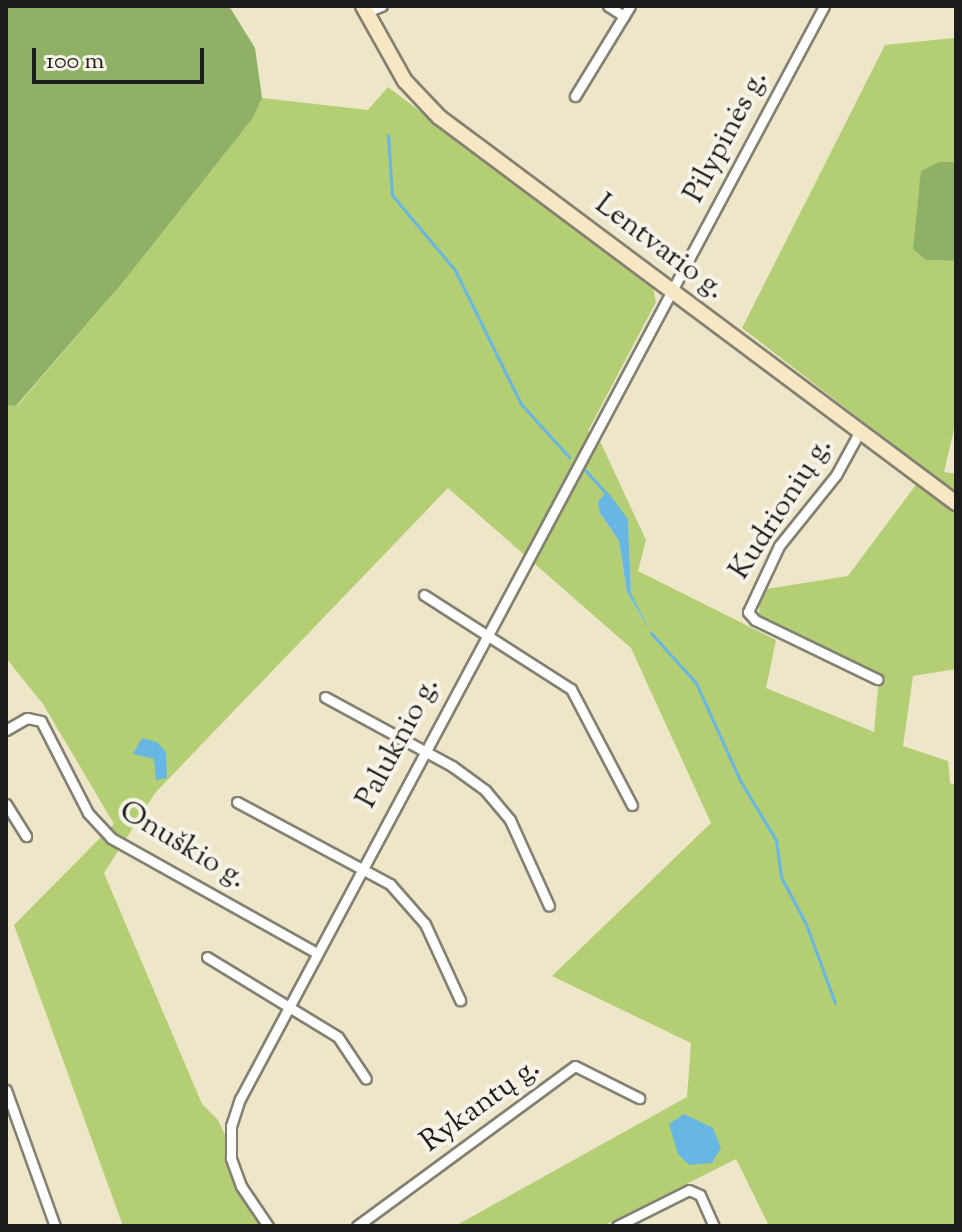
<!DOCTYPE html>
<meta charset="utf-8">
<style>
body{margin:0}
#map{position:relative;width:962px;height:1232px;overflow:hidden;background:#ede6c9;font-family:"Sorts Mill Goudy",serif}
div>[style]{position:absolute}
.green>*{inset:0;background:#b4ce74}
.forest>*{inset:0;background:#8fb166}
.water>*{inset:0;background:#68b7e2}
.stream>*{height:3px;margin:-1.5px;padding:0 1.5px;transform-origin:1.5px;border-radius:1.5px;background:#68b7e2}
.roads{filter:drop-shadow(2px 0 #848172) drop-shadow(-2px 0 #848172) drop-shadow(0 2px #848172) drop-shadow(0 -2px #848172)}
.street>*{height:9px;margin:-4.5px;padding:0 4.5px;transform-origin:4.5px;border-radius:4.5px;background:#fff}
.secondary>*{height:14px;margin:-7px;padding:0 7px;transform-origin:7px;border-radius:7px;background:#f7e8c3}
span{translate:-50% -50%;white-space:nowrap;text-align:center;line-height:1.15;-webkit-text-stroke:8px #f7f3e8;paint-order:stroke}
.street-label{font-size:30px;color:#1c1c1c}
.frame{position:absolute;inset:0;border:8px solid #1c1c1c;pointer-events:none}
.scale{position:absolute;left:32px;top:48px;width:172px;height:36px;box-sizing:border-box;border:4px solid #1c1c1c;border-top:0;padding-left:10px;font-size:24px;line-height:28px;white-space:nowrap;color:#1c1c1c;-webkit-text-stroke:6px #f7f3e8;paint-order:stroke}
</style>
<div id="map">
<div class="green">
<div style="clip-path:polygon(956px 20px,956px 162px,939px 162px,926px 260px,956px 261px,956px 421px,944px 472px,956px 474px,956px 493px,742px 328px,885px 45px,954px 38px)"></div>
<div style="clip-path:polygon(evenodd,388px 87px,653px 288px,656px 302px,588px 431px,598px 437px,646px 540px,638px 571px,776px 640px,766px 688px,874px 732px,879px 677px,759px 616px,760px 590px,848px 576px,918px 482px,956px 513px,956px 669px,913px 676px,903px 746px,948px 761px,950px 783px,956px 785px,956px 1226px,769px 1226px,736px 1159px,603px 1226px,455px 1226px,687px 1097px,691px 1043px,552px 976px,711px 823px,631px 648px,448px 488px,155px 793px,104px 873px,202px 1104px,218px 1120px,252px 1192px,276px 1226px,123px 1226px,14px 925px,114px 824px,43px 704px,6px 658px,6px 405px,17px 406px,124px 281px,253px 118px,262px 98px,368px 110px,388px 87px,600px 513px,628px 519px,631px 593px,647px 627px,627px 592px,619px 541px,600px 513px)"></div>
</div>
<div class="forest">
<div style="clip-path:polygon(6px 6px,229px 6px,255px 48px,262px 98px,253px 118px,124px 281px,16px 406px,6px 405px)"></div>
<div style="clip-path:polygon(939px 162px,956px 162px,956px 261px,926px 260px,913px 249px,921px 171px)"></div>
</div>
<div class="water">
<div style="clip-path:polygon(607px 491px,628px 519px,631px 593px,651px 633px,627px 592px,619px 541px,600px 513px,598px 502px)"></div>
<div style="clip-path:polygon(142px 738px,157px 742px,166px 752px,167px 778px,156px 780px,154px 759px,133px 754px)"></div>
<div style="clip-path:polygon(684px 1114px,713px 1128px,721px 1148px,712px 1163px,689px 1165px,678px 1154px,669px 1124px)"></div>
</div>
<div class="stream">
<div style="left:388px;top:135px;width:60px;rotate:86.2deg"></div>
<div style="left:392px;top:195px;width:98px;rotate:50deg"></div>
<div style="left:455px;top:270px;width:149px;rotate:63.8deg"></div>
<div style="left:521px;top:404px;width:72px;rotate:47.8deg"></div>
<div style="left:585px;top:470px;width:30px;rotate:48deg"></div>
<div style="left:651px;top:633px;width:67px;rotate:48deg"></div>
<div style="left:696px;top:683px;width:109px;rotate:65.6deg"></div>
<div style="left:741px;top:782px;width:68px;rotate:58.9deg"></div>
<div style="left:776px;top:840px;width:37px;rotate:82deg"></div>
<div style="left:781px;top:877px;width:53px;rotate:62deg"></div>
<div style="left:806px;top:924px;width:84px;rotate:69.8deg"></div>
</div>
<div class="roads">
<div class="street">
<div style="left:608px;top:6px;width:19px;rotate:32deg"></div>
<div style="left:366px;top:12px;width:17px;rotate:-21deg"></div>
<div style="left:575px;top:96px;width:105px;rotate:-58.6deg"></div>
<div style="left:860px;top:431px;width:50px;rotate:118.6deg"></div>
<div style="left:836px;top:475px;width:91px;rotate:128.8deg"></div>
<div style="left:779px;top:546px;width:73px;rotate:115.2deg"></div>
<div style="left:748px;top:612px;width:11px;rotate:49deg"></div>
<div style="left:755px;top:620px;width:136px;rotate:25.8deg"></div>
<div style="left:424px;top:595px;width:174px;rotate:32.6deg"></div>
<div style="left:571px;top:689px;width:131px;rotate:62.3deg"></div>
<div style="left:325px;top:697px;width:145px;rotate:28.5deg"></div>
<div style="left:452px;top:766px;width:41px;rotate:36deg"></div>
<div style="left:485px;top:790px;width:39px;rotate:50deg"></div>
<div style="left:510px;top:820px;width:94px;rotate:65.6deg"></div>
<div style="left:6px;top:730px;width:24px;rotate:-30deg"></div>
<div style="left:27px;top:718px;width:14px;rotate:12deg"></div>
<div style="left:41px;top:721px;width:103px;rotate:62.9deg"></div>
<div style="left:88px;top:813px;width:34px;rotate:47deg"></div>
<div style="left:111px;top:838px;width:234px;rotate:29.2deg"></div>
<div style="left:237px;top:802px;width:174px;rotate:28.2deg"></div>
<div style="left:390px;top:884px;width:53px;rotate:48.8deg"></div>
<div style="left:425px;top:924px;width:84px;rotate:65.3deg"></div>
<div style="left:6px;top:804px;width:38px;rotate:58deg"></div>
<div style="left:207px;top:957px;width:153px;rotate:31.4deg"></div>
<div style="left:338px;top:1037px;width:50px;rotate:56.3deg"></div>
<div style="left:6px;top:1090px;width:145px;rotate:70.2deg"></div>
<div style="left:268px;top:1226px;width:48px;rotate:-124deg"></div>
<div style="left:241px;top:1186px;width:30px;rotate:-110deg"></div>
<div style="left:231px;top:1158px;width:32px;rotate:-90deg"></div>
<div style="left:231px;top:1126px;width:28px;rotate:-72deg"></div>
<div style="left:240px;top:1099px;width:1239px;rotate:-61.88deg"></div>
<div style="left:357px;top:1226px;width:270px;rotate:-36.3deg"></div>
<div style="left:575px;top:1066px;width:72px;rotate:26.6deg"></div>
<div style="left:617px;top:1226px;width:80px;rotate:-26.6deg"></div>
<div style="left:689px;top:1190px;width:12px;rotate:24deg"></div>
<div style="left:700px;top:1195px;width:34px;rotate:66deg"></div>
</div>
<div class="secondary">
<div style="left:363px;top:6px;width:86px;rotate:60.8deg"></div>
<div style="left:405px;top:81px;width:50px;rotate:46.6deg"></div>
<div style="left:439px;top:117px;width:645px;rotate:36.75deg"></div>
</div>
</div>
<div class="street-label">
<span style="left:727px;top:137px;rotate:-62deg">Pilypinės g.</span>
<span style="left:659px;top:248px;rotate:37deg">Lentvario g.</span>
<span style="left:782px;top:509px;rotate:-57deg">Kudrionių g.</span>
<span style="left:399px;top:743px;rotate:-62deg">Paluknio g.</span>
<span style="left:182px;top:846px;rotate:31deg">Onuškio g.</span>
<span style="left:481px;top:1106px;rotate:-36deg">Rykantų g.</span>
</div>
<div class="frame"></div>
<div class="scale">100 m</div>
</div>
